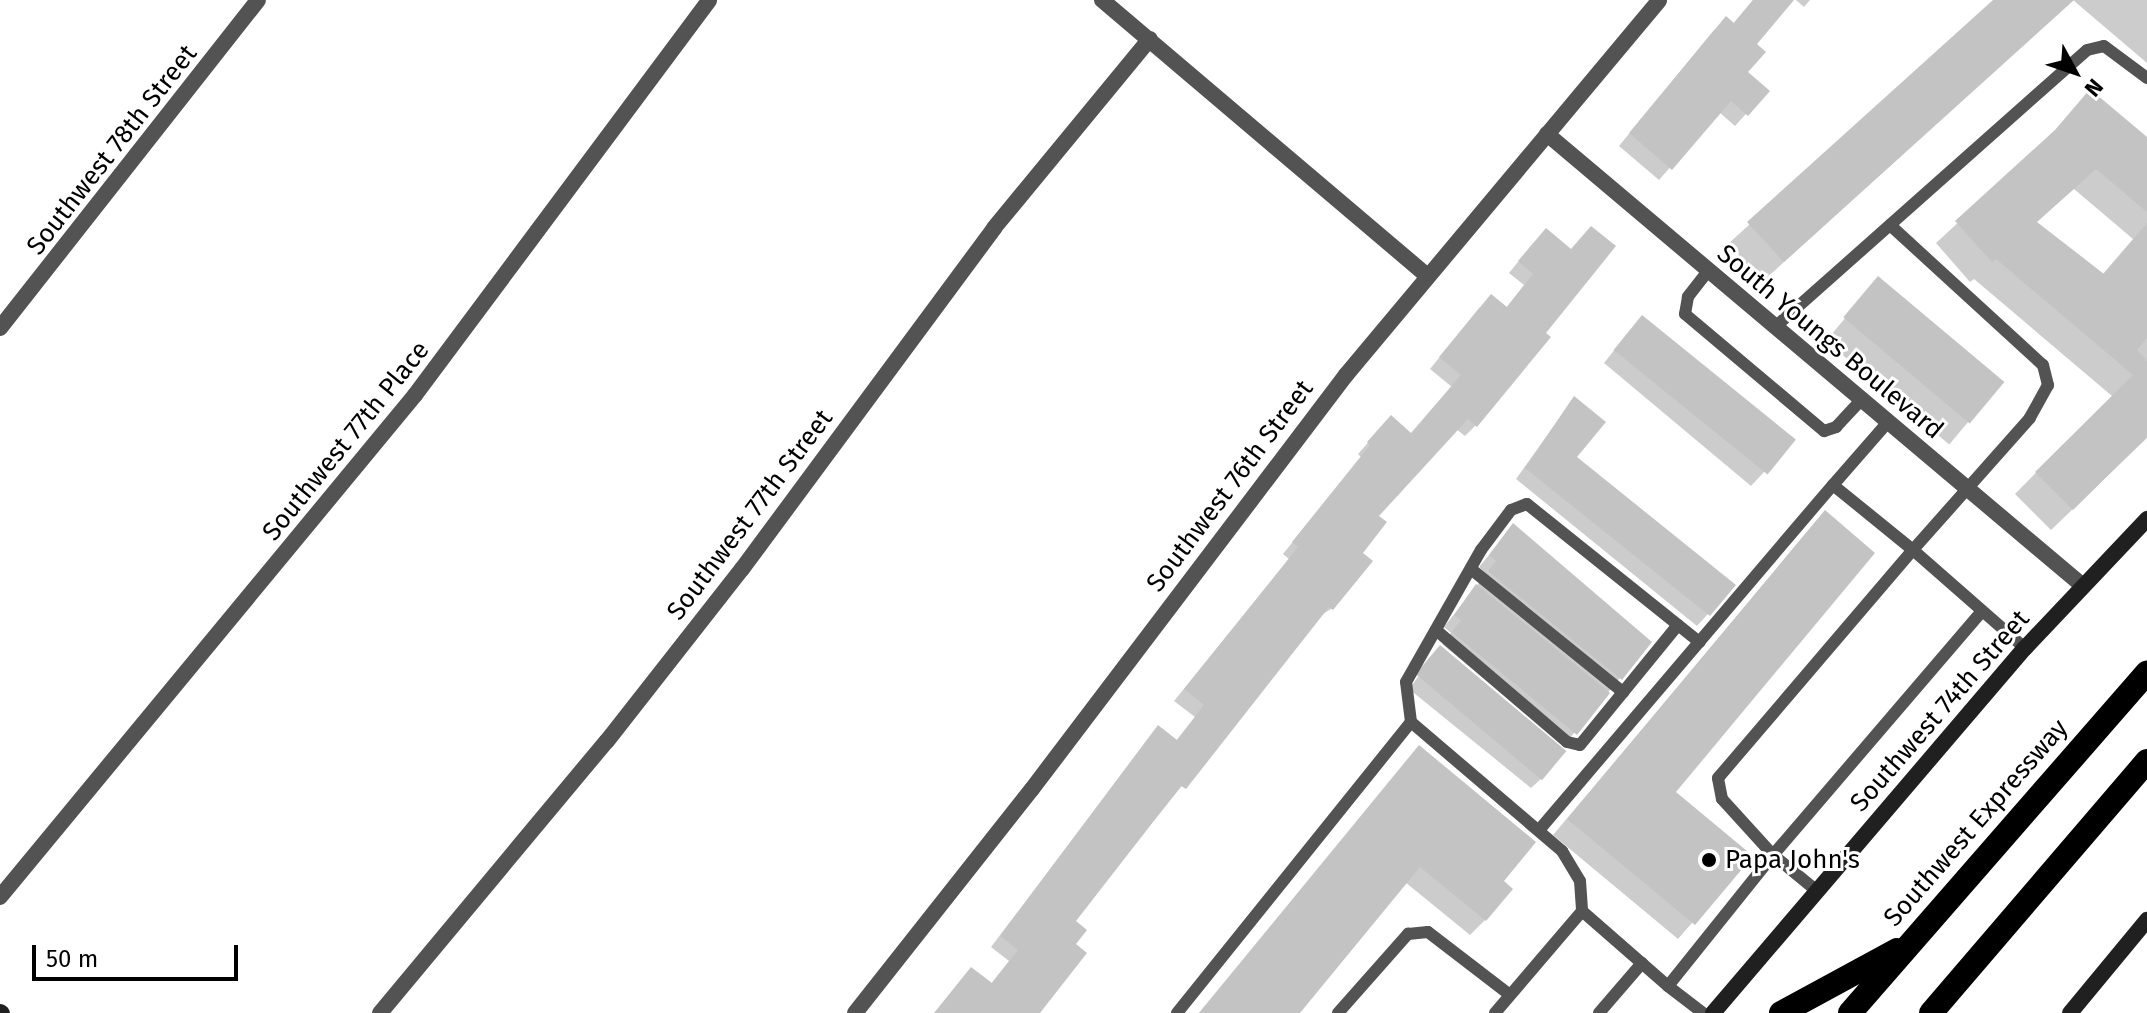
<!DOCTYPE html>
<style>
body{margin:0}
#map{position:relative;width:2147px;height:1013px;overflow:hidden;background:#fff;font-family:"Fira Sans",sans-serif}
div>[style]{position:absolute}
.shadow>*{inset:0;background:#0003;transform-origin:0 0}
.building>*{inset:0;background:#c3c3c3;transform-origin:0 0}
.lane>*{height:12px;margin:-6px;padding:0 6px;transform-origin:6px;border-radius:6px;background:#535353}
.street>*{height:16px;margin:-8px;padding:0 8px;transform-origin:8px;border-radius:8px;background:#535353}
.secondary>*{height:16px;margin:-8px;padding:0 8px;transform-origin:8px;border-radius:8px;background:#202020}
.highway>*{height:24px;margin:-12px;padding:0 12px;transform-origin:12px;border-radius:12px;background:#000}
.dots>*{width:22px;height:22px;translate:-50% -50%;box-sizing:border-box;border:4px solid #fff;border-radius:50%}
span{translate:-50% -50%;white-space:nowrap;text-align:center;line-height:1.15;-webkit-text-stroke:6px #fff;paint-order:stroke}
.street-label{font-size:26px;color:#000}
.poi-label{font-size:26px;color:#000}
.left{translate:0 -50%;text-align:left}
.north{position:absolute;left:2035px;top:32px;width:80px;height:80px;-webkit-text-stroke:6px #fff;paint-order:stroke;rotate:130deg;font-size:22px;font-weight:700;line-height:32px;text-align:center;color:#000}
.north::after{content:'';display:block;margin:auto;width:28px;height:36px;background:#000;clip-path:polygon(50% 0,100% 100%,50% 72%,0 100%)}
.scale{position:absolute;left:32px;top:945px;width:206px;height:36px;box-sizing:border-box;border:4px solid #000;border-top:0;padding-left:10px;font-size:24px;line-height:28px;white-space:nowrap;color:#000;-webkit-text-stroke:6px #fff;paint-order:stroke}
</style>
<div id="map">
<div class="shadow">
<div style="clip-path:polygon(1753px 0,1791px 0,1755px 44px,1745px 72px,1767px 91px,1735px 126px,1719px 112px,1659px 180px,1619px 146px,1714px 30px,1732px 25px)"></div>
<div style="clip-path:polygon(1796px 0,1810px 0,1804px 7px)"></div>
<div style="clip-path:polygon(1997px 0,2147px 0,2147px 63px,2073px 0,1762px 282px,1728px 244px)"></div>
<div style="clip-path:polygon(evenodd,2090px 92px,2147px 138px,2147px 438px,2051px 530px,2015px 494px,2112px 396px,1974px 279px,1970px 282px,1936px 243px,2042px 145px,2090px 92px,2074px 189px,2133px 239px,2102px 275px,2035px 223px,2074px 189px)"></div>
<div style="clip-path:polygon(1535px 241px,1543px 333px,1476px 425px,1465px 436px,1456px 429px,1376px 516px,1331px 609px,1318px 617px,1073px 921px,1073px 944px,1036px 1013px,934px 1013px,990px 985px,1009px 961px,991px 947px,1148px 739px,1176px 741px,1195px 717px,1174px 701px,1289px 559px,1283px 554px,1361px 457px,1358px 454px,1380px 429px,1411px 435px,1452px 387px,1430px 369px,1480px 307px,1506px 308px,1524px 285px,1509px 273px)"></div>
<div style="left:1878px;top:279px;width:161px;height:81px;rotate:40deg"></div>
<div style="clip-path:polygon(1631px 329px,1792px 442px,1751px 486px,1604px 363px)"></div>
<div style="clip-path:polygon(1574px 398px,1574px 457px,1733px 586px,1697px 626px,1516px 479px)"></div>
<div style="clip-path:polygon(1825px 513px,1673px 792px,1750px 856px,1678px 939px,1553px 835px)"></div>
<div style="clip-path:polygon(1513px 526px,1620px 678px,1564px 745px,1442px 644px,1451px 633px,1444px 627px,1486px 574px,1479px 567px)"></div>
<div style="clip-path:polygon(1440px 648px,1543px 777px,1531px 788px,1409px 689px)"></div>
<div style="clip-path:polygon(1419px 748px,1501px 882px,1485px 920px,1470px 935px,1405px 882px,1298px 1013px,1199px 1013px)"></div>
</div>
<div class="building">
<div style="clip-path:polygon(1753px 0,1794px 0,1757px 44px,1766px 52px,1748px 72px,1770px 91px,1748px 116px,1731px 101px,1672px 170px,1629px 133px,1726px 16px,1734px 23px)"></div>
<div style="clip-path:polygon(1993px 0,2074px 0,1784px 262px,1747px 222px)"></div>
<div style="clip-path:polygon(2090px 89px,2147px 137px,2147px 212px,2096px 169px,2037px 222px,2104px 274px,2147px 223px,2147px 338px,2137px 350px,2147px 361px,2147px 437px,2073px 510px,2035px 472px,2133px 375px,1996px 259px,1992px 262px,1955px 221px,2055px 130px)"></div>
<div style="clip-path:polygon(1591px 226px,1616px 246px,1546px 333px,1551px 337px,1477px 427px,1468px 419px,1379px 516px,1387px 522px,1363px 553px,1373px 561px,1333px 610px,1329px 607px,1186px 789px,1181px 786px,1076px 921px,1087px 930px,1076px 944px,1087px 953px,1040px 1013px,934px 1013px,971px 967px,992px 983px,1018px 950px,1000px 936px,1158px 725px,1177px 740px,1204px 705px,1184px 689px,1298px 547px,1292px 542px,1370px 445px,1367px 442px,1391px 415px,1411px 433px,1461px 375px,1439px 357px,1491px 294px,1507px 307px,1533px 274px,1518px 261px,1546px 228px,1571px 249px)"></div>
<div style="left:1878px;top:276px;width:165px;height:54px;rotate:40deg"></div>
<div style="left:1642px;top:315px;width:198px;height:45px;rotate:39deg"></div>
<div style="clip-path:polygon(1574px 396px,1606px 422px,1577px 457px,1736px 585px,1710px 616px,1525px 468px)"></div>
<div style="clip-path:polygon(1825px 510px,1875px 553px,1676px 792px,1753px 856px,1695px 925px,1567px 819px)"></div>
<div style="clip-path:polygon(1513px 523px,1652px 642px,1622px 680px,1488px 571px,1496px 561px,1489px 555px)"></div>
<div style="clip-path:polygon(1476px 584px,1610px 693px,1577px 735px,1452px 632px,1461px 620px,1454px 615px)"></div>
<div style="left:1440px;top:645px;width:165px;height:38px;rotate:40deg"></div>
<div style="clip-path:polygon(1419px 745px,1536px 842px,1504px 881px,1513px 889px,1486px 921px,1420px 867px,1300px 1013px,1199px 1013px)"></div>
</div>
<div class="lane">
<div style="left:1890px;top:225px;width:207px;rotate:42.5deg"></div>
<div style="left:2043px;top:365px;width:21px;rotate:76deg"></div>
<div style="left:2048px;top:385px;width:38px;rotate:119deg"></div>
<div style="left:2030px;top:418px;width:176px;rotate:131.6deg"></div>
<div style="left:1913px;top:550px;width:149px;rotate:41.2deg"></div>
<div style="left:1708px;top:271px;width:33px;rotate:128deg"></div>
<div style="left:1688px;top:297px;width:17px;rotate:100deg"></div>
<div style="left:1685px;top:314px;width:182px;rotate:40.1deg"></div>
<div style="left:1824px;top:431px;width:13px;rotate:-18deg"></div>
<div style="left:1836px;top:427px;width:37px;rotate:-47deg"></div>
<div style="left:1775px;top:327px;width:417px;rotate:-41.6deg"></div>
<div style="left:2087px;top:50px;width:17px;rotate:-13deg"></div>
<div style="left:2104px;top:46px;width:54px;rotate:36.7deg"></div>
<div style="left:1471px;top:569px;width:196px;rotate:39deg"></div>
<div style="left:1436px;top:630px;width:172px;rotate:40.5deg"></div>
<div style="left:1567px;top:742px;width:13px;rotate:13deg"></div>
<div style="left:1580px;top:745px;width:155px;rotate:-50.8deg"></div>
<div style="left:1411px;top:722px;width:40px;rotate:-97.1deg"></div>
<div style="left:1406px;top:682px;width:152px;rotate:-60.4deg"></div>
<div style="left:1481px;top:550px;width:50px;rotate:-53.1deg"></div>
<div style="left:1511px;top:510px;width:17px;rotate:-21deg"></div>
<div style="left:1527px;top:504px;width:221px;rotate:38.7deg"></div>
<div style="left:1540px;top:829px;width:452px;rotate:-49.6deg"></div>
<div style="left:1817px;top:891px;width:57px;rotate:-140.7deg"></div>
<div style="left:1773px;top:855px;width:321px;rotate:-49.4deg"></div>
<div style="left:1177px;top:1013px;width:373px;rotate:-51.2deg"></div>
<div style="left:1411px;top:722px;width:199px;rotate:40.5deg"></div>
<div style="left:1562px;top:851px;width:35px;rotate:59deg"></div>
<div style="left:1580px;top:881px;width:30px;rotate:86deg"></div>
<div style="left:1338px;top:1013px;width:106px;rotate:-48.5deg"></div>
<div style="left:1408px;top:934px;width:20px;rotate:-6deg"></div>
<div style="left:1428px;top:932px;width:103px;rotate:37.5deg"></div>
<div style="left:1495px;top:1013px;width:134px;rotate:-49.5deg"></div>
<div style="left:1582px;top:911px;width:114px;rotate:41.1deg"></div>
<div style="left:1599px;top:1013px;width:66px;rotate:-49.3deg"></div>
<div style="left:1703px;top:1013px;width:44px;rotate:-142.4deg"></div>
<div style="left:1668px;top:986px;width:168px;rotate:-51.3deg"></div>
<div style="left:1773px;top:855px;width:76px;rotate:-132.3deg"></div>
<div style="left:1722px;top:799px;width:21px;rotate:-101deg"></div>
<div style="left:1718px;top:778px;width:300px;rotate:-49.5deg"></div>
<div style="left:1913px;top:550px;width:103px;rotate:-140.9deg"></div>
<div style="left:1833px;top:485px;width:84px;rotate:-48.9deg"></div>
</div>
<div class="street">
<div style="left:1102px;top:0;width:426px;rotate:40.3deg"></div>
<div style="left:1547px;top:134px;width:701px;rotate:40.14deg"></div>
<div style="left:0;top:328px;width:417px;rotate:-51.8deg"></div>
<div style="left:0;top:897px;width:651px;rotate:-50.42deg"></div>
<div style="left:415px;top:395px;width:492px;rotate:-53.3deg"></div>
<div style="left:380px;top:1013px;width:354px;rotate:-50.2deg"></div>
<div style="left:607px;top:741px;width:219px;rotate:-51.9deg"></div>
<div style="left:742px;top:569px;width:424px;rotate:-53.5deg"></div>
<div style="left:994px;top:228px;width:245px;rotate:-50.5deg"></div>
<div style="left:855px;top:1013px;width:285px;rotate:-51.7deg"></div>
<div style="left:1032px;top:789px;width:520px;rotate:-52.82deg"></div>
<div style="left:1346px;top:375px;width:488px;rotate:-50.1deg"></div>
</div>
<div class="secondary">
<div style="left:0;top:1012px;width:2px;rotate:27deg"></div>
<div style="left:1713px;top:1013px;width:480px;rotate:-49.5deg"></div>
<div style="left:2025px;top:648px;width:178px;rotate:-46.6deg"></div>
<div style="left:2070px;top:1013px;width:121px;rotate:-50.4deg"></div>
</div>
<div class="highway">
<div style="left:1781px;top:1013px;width:132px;rotate:-28.5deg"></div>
<div style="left:1850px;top:1013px;width:452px;rotate:-48.9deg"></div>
<div style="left:1931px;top:1013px;width:332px;rotate:-49.4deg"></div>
</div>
<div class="dots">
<div style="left:1709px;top:860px;background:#000"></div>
</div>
<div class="street-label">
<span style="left:112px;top:150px;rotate:-52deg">Southwest 78th Street</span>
<span style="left:1830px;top:342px;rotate:40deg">South Youngs Boulevard</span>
<span style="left:346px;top:441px;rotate:-51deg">Southwest 77th Place</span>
<span style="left:1230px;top:486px;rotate:-53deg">Southwest 76th Street</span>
<span style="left:750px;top:515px;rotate:-53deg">Southwest 77th Street</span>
<span style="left:1940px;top:711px;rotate:-49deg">Southwest 74th Street</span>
<span style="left:1976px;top:823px;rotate:-49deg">Southwest Expressway</span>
</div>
<div class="poi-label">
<span class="left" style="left:1725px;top:860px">Papa John's</span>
</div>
<div class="north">N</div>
<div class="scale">50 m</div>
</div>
